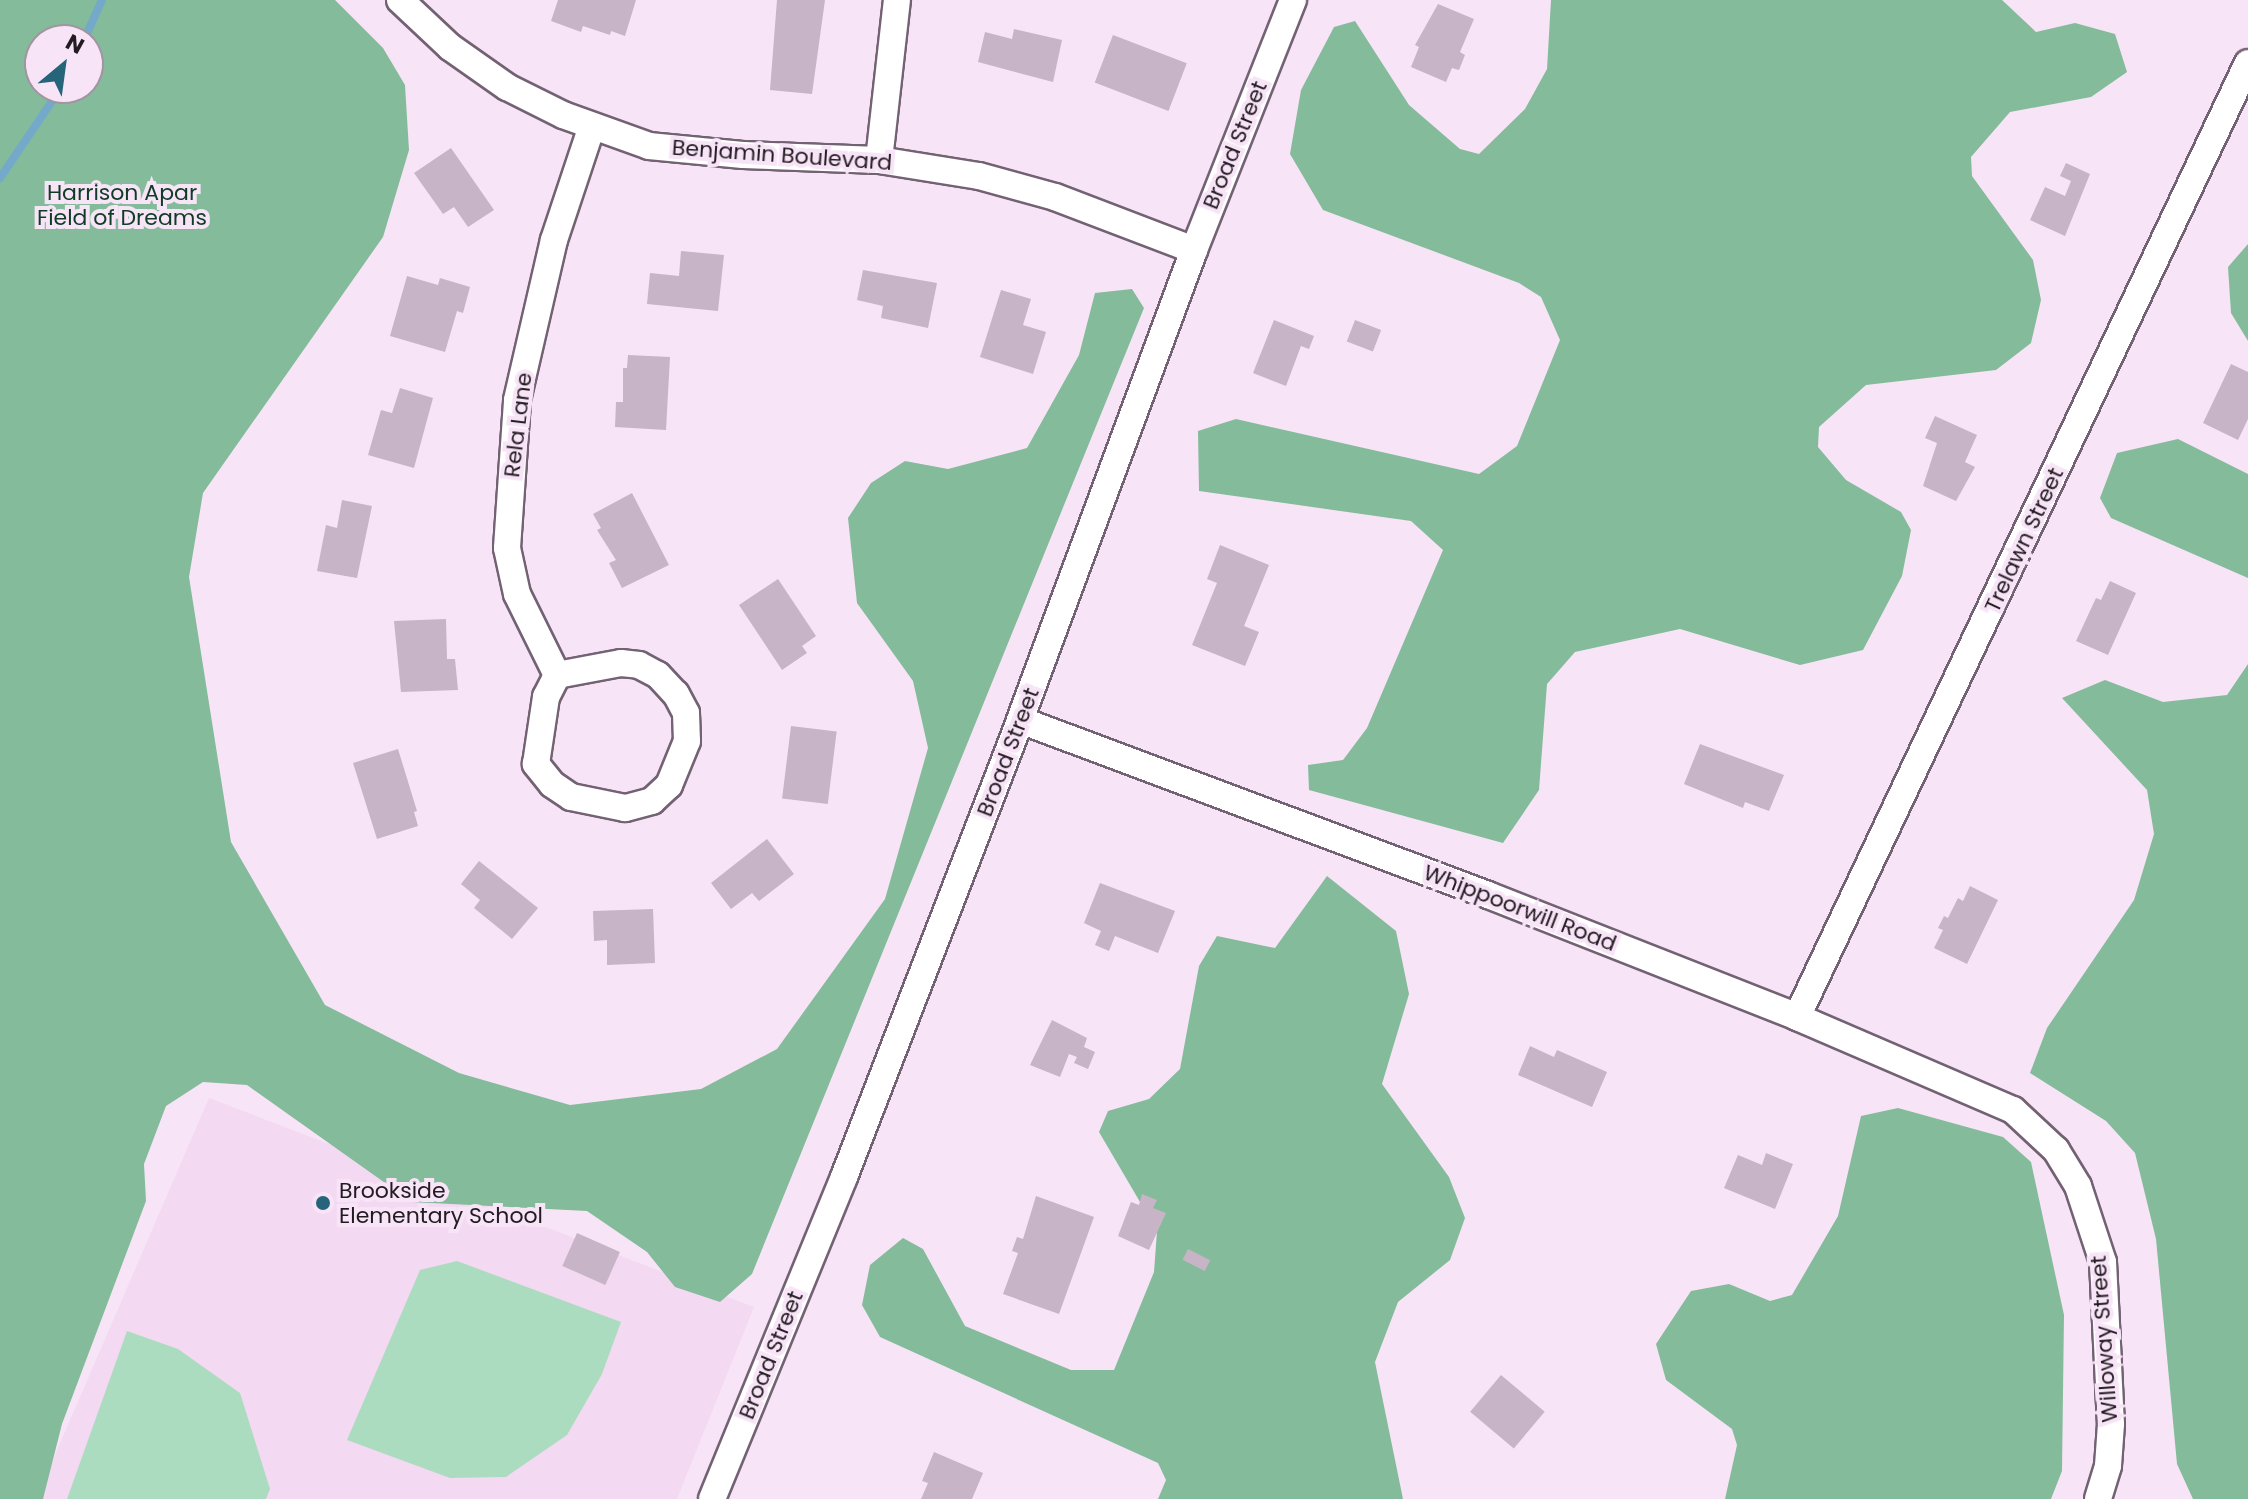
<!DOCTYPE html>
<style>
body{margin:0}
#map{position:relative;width:2248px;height:1499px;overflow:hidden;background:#f8e4f7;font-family:Poppins,sans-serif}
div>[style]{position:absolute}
.built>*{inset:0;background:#f3d9f2}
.green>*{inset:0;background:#acdcbf}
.forest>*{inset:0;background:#84bb9b}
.stream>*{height:8px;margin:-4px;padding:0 4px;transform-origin:4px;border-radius:4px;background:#74a9ca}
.building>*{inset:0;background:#c7b4c6;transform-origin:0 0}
.roads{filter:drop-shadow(2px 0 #736273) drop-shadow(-2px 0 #736273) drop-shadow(0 2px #736273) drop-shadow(0 -2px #736273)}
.minor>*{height:26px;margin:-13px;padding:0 13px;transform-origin:13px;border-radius:13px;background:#fff}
.dots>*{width:22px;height:22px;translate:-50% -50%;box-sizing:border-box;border:4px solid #f8e4f7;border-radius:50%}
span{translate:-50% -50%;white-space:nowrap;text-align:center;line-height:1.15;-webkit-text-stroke:8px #f8e4f7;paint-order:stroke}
.street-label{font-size:22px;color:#221b21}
.park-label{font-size:22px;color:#103c26}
.poi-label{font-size:22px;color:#221b21}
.left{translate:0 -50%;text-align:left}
.north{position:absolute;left:24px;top:24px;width:80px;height:80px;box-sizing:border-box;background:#f8e4f7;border:2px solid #a294a1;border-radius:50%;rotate:29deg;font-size:22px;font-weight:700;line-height:32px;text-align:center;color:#221b21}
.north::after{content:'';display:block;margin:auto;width:28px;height:36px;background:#26647a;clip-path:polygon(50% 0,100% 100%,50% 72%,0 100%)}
</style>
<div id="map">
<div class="built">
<div style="clip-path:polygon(209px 1098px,754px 1307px,677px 1499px,36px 1499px)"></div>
</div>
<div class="green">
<div style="clip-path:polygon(457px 1261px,621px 1322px,602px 1374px,567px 1435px,506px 1477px,450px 1478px,347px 1440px,420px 1270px)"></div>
<div style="clip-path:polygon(127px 1331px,178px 1349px,240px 1393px,270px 1489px,266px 1499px,67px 1499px)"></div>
</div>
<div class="forest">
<div style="clip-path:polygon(evenodd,0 0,335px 0,383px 48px,405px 85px,409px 150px,383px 237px,203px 493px,189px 577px,231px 842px,325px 1005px,459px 1073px,570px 1105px,701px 1089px,777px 1049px,885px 899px,928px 748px,913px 681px,857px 603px,848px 518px,871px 483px,905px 461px,948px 469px,1027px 448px,1079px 355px,1095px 293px,1132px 289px,1144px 308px,752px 1274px,720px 1302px,675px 1287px,647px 1252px,587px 1211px,412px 1202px,247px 1085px,203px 1082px,166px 1106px,144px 1164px,146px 1201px,62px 1424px,43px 1499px,0 1499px,0 0,40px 40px,88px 40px,88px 88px,40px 88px,40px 40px)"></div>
<div style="clip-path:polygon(1551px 0,2002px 0,2036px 32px,2075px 23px,2115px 34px,2127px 72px,2091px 97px,2010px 112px,1971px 157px,1972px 176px,2033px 260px,2041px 300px,2031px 343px,1996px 370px,1866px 385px,1819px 427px,1818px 447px,1846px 480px,1901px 512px,1911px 530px,1902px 576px,1863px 650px,1800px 665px,1680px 629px,1575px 652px,1547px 684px,1539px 790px,1503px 843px,1309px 790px,1308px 765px,1343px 760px,1367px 728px,1443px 550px,1411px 521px,1199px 491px,1198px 431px,1236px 419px,1479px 474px,1517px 446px,1560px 340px,1541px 297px,1519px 283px,1323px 210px,1290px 154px,1301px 90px,1334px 27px,1355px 21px,1409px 105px,1460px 149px,1479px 154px,1525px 109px,1547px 69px)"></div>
<div style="clip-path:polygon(2248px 244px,2248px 341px,2231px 313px,2228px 267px)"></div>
<div style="clip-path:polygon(2178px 439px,2248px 474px,2248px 578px,2111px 518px,2100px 498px,2117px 453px)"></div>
<div style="clip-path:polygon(2248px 664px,2248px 1499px,2193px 1499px,2177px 1464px,2156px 1239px,2135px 1153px,2106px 1121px,2030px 1073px,2047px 1028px,2134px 900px,2154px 834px,2147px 790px,2062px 698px,2105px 680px,2163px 702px,2227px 695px)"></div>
<div style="clip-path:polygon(1327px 876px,1396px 931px,1409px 994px,1382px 1084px,1449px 1177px,1465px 1218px,1450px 1260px,1398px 1302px,1375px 1362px,1403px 1499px,1158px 1499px,1166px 1480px,1158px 1463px,880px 1337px,862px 1305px,870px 1265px,903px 1238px,923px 1249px,965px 1326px,1071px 1370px,1114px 1370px,1154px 1272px,1157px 1231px,1099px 1132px,1108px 1111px,1149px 1099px,1180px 1069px,1199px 966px,1217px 936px,1275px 948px)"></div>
<div style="clip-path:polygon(1898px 1108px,2003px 1137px,2031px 1162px,2064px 1315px,2062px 1471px,2051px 1499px,1725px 1499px,1737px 1445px,1732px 1429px,1666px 1380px,1656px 1344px,1691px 1291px,1729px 1284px,1770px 1301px,1792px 1295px,1838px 1216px,1861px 1116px)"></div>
</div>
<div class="stream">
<div style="left:84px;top:40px;width:44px;rotate:-65.8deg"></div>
<div style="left:0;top:178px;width:109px;rotate:-55.9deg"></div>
</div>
<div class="building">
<div style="clip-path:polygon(558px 0,636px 0,625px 36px,611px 31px,610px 35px,583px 26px,581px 32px,551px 21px)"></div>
<div style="clip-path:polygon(777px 0,825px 0,812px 94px,770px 90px)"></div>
<div style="clip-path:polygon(1438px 4px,1474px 19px,1460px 52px,1465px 55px,1459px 70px,1452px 68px,1446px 82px,1411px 67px,1419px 47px,1415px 45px)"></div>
<div style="clip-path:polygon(1014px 29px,1062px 40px,1053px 82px,978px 62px,985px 32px,1012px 39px)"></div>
<div style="left:1113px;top:35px;width:79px;height:51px;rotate:21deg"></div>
<div style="clip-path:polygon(451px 148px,494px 210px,468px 227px,454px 207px,443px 214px,414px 173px)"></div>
<div style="clip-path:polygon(2066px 163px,2090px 174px,2065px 236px,2030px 220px,2045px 187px,2065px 196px,2071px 181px,2060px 176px)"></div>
<div style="clip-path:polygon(681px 251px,724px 255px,718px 311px,647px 304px,650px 273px,679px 276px)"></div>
<div style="clip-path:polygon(863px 270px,937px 283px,928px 328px,881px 318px,883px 306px,857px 300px)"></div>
<div style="clip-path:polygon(407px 276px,438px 285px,440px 278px,470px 287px,463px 313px,457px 311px,445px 352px,390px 336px)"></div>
<div style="clip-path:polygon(1001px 290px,1031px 299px,1023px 325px,1046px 332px,1033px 374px,980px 357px)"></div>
<div style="clip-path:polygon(1274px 320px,1314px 336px,1309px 349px,1301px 346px,1286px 386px,1253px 373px)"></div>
<div style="left:1355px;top:320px;width:28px;height:23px;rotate:21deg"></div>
<div style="clip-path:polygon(628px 355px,670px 357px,666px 430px,615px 427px,616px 402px,623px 402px,623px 368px,627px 368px)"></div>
<div style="clip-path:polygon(2231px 364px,2248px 372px,2248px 419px,2238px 440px,2203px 423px)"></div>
<div style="clip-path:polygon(400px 388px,433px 398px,414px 468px,368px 455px,381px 410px,392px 413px)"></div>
<div style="clip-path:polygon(1935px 416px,1977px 435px,1965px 462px,1975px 467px,1956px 501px,1923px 486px,1937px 443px,1925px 438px)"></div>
<div style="clip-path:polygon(632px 493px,669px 565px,622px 588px,609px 563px,616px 560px,597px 530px,601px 528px,593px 514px)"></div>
<div style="clip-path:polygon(342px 500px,372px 506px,357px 578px,317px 571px,326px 525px,337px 528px)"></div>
<div style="clip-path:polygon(1220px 545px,1269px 565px,1244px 626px,1259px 632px,1245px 666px,1192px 645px,1217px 583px,1207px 579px)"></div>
<div style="clip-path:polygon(778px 579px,816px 636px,802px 646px,807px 653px,782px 670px,739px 605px)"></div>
<div style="clip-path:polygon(2110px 581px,2136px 593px,2108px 655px,2076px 641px,2096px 598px,2101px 600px)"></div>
<div style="clip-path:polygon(446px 619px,447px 659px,455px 659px,458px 690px,401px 692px,394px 621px)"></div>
<div style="left:791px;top:726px;width:46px;height:73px;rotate:7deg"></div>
<div style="clip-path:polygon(1700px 744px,1784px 775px,1769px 811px,1745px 802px,1743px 808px,1684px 784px)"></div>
<div style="clip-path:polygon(398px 749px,417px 811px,414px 812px,418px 826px,377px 839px,353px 763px)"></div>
<div style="clip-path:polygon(767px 839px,794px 874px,759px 901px,752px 893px,731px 909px,711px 883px)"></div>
<div style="clip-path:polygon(479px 861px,538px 908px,512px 939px,474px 908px,480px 900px,461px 884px)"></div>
<div style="clip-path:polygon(1100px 883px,1175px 911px,1158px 953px,1115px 936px,1109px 951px,1095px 945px,1101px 931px,1084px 923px)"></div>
<div style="clip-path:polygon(1970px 886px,1998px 900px,1967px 964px,1934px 948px,1943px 930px,1938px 928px,1944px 916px,1948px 918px,1958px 898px,1963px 901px)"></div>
<div style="clip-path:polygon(653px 909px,655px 963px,607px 965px,607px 940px,594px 941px,593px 911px)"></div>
<div style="clip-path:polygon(1052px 1020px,1087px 1038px,1084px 1047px,1095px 1052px,1088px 1069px,1074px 1063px,1077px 1057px,1069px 1054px,1060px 1077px,1030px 1065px)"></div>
<div style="clip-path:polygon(1530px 1046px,1554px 1057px,1557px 1050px,1607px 1072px,1592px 1107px,1518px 1075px)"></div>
<div style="clip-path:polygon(1766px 1153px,1793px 1164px,1775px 1209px,1724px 1188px,1738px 1155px,1762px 1165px)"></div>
<div style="clip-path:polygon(1142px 1194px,1157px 1200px,1153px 1208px,1166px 1213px,1149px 1250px,1118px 1236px,1131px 1202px,1139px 1205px)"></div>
<div style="clip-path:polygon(1036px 1196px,1094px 1217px,1059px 1314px,1003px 1294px,1018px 1253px,1012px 1251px,1017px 1237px,1023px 1239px)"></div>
<div style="left:577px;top:1233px;width:47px;height:36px;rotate:24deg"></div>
<div style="left:1188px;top:1249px;width:25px;height:12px;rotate:27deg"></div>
<div style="left:1501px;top:1375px;width:57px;height:48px;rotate:40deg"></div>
<div style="clip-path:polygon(934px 1452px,983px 1473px,972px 1499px,921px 1499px,928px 1483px,922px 1481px)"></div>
</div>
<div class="roads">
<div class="minor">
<div style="left:400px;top:0;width:69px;rotate:43.2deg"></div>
<div style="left:450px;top:47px;width:70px;rotate:35.1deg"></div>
<div style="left:507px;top:87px;width:63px;rotate:26.6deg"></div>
<div style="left:563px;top:115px;width:91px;rotate:19.8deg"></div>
<div style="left:649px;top:146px;width:94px;rotate:5.5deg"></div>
<div style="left:743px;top:155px;width:136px;rotate:2.1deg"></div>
<div style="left:879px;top:160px;width:101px;rotate:9.1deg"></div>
<div style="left:979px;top:176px;width:79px;rotate:15.4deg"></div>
<div style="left:1055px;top:197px;width:149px;rotate:20.9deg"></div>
<div style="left:879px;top:160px;width:161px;rotate:-83.6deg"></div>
<div style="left:621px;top:663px;width:18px;rotate:6deg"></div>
<div style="left:639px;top:665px;width:21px;rotate:28deg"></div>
<div style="left:658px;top:675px;width:26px;rotate:47deg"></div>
<div style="left:676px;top:694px;width:21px;rotate:62deg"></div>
<div style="left:686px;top:713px;width:28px;rotate:88deg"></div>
<div style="left:687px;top:741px;width:48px;rotate:112.2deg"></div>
<div style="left:669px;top:785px;width:23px;rotate:137deg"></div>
<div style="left:652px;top:801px;width:28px;rotate:165deg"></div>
<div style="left:625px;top:808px;width:55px;rotate:-168.5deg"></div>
<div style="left:571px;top:797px;width:23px;rotate:-146deg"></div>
<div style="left:552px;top:784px;width:26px;rotate:-129deg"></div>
<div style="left:536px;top:764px;width:68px;rotate:-81.5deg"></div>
<div style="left:546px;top:697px;width:25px;rotate:-63deg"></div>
<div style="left:557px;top:675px;width:65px;rotate:-10.6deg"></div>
<div style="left:557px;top:675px;width:90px;rotate:-116.3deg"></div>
<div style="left:517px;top:594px;width:47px;rotate:-102.3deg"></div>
<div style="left:507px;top:548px;width:148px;rotate:-86.1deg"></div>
<div style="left:517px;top:400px;width:164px;rotate:-77deg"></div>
<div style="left:554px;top:240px;width:120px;rotate:-71.6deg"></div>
<div style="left:1020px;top:720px;width:500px;rotate:20.5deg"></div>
<div style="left:1488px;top:895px;width:332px;rotate:21.5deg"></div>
<div style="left:1797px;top:1017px;width:235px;rotate:23.3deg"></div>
<div style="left:2013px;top:1110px;width:59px;rotate:42.9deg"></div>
<div style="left:2056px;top:1150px;width:42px;rotate:58.6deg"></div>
<div style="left:2078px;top:1186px;width:80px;rotate:71.8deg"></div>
<div style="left:2103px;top:1262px;width:162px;rotate:87.2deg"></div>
<div style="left:2111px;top:1424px;width:42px;rotate:94.1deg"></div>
<div style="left:2108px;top:1466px;width:34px;rotate:107deg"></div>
<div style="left:1797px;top:1017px;width:1055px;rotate:-64.7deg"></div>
<div style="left:712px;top:1499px;width:348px;rotate:-67.7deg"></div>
<div style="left:844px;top:1177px;width:490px;rotate:-68.9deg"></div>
<div style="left:1020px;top:720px;width:501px;rotate:-69.68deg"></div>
<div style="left:1194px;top:250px;width:269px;rotate:-68.4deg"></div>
</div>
</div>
<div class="dots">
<div style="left:323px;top:1203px;background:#26647a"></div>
</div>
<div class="street-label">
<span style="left:1235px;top:145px;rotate:-68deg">Broad Street</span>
<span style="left:782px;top:155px;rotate:4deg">Benjamin Boulevard</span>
<span style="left:518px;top:425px;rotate:-83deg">Rela Lane</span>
<span style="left:2024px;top:540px;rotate:-65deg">Trelawn Street</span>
<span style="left:1008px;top:752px;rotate:-69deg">Broad Street</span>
<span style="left:1520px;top:908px;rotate:21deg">Whippoorwill Road</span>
<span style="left:2104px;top:1339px;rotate:-94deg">Willoway Street</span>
<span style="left:771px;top:1355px;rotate:-68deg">Broad Street</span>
</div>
<div class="park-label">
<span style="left:122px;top:205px">Harrison Apar<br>Field of Dreams</span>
</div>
<div class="poi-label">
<span class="left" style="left:339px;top:1203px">Brookside<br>Elementary School</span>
</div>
<div class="north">N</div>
</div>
